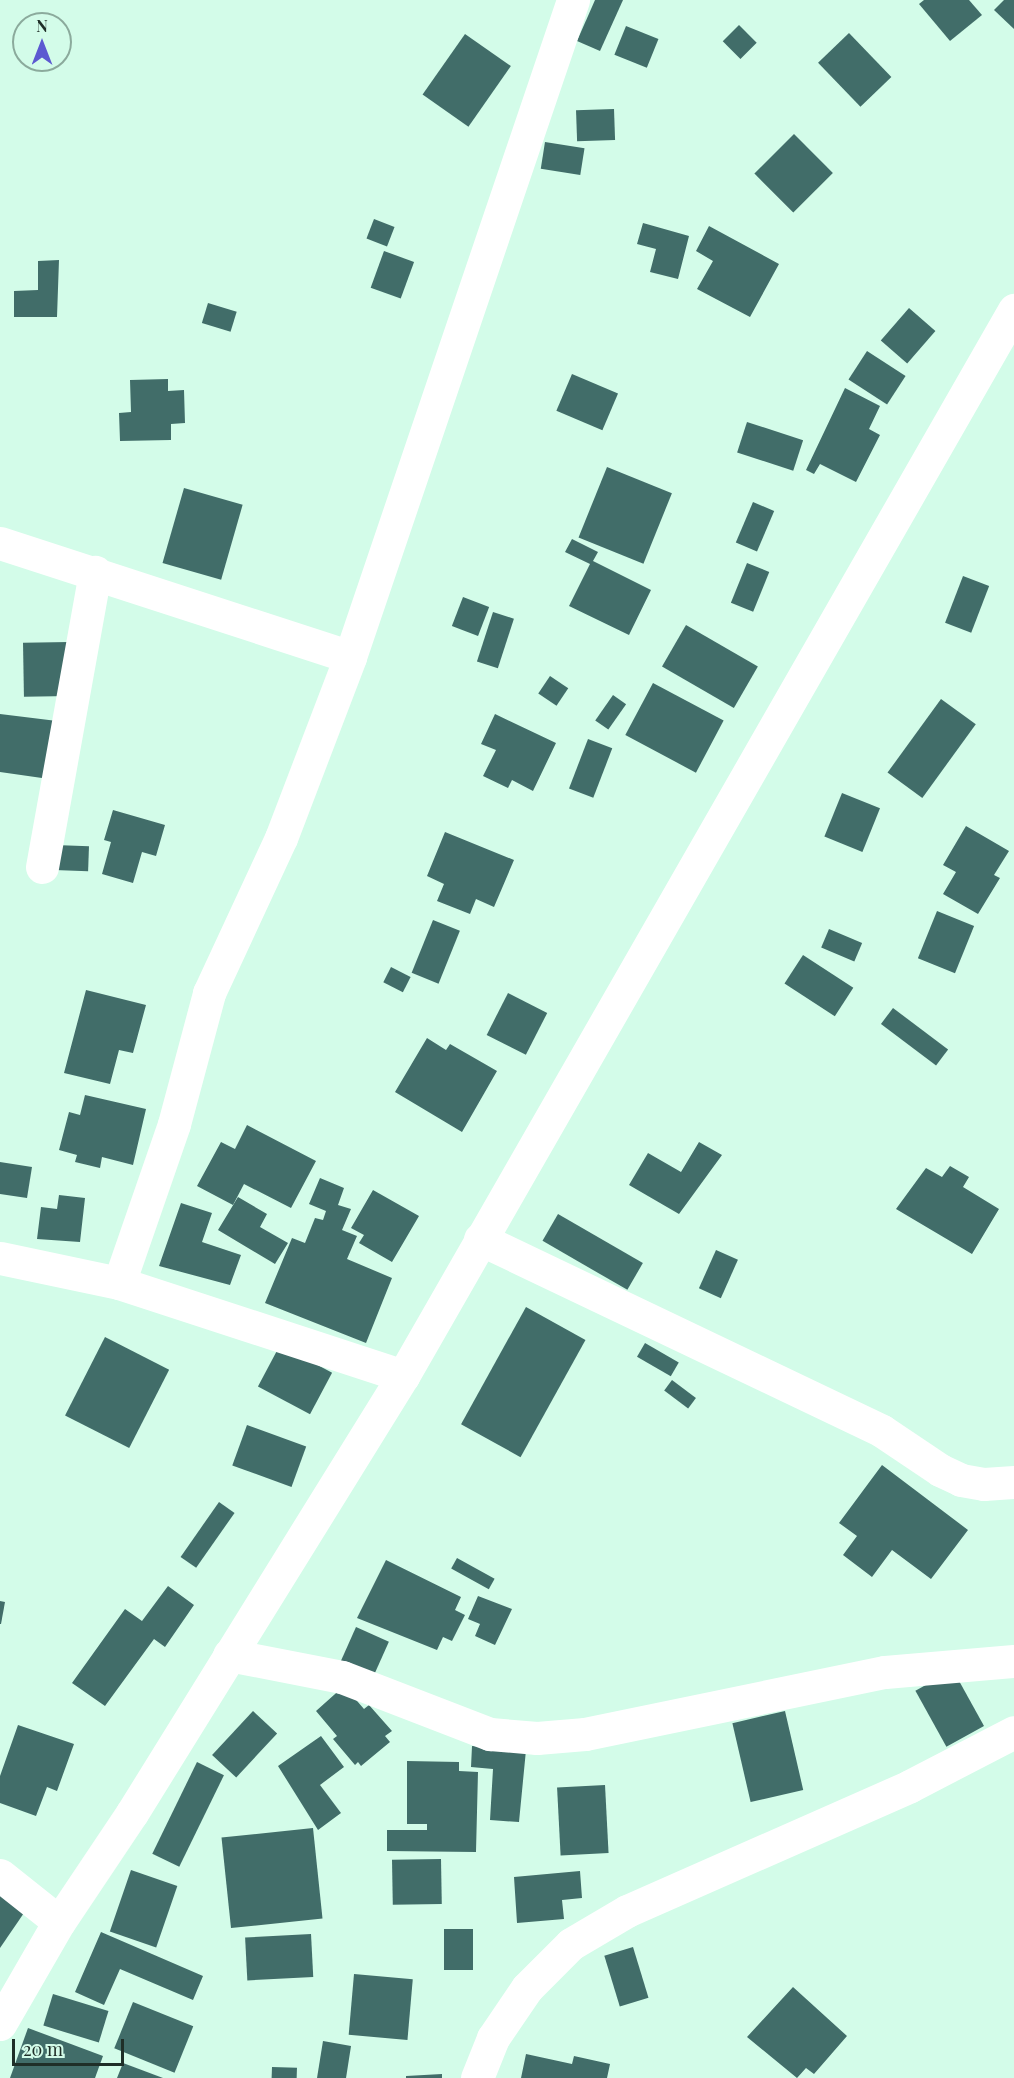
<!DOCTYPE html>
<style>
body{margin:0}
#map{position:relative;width:1014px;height:2078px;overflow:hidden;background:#d3fce9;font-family:"Playfair Display",serif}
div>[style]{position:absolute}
.building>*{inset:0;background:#416d69;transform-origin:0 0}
.minor>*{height:33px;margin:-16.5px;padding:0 16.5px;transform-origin:16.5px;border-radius:16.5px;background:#fff}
.tertiary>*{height:33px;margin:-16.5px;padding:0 16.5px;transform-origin:16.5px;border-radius:16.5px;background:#fff}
span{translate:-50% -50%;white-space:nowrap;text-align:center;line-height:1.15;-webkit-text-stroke:6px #d3fce9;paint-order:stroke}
.north{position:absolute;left:12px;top:12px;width:60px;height:60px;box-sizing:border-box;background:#d3fce9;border:2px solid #8baa9c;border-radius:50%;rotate:0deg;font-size:16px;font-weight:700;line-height:24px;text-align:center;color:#1f2f28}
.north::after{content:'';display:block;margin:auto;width:21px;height:27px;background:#5c59d1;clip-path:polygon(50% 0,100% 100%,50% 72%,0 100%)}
.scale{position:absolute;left:12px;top:2039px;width:112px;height:27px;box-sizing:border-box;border:3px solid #1f2f28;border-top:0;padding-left:8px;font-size:18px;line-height:21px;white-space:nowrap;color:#1f2f28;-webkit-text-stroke:4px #d3fce9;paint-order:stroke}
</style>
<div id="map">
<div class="building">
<div style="clip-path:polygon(595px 0,623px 0,600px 51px,577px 41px)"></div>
<div style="clip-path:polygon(924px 0,969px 0,982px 15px,950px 41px,919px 4px)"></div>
<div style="clip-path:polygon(1004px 0,1014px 0,1014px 29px,994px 10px)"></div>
<div style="left:739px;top:25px;width:25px;height:23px;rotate:45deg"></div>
<div style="left:626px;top:26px;width:35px;height:31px;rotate:22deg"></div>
<div style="left:849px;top:33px;width:61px;height:43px;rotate:46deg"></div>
<div style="left:465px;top:34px;width:56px;height:74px;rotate:35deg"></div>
<div style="left:614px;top:109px;width:31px;height:38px;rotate:88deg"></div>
<div style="left:794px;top:134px;width:55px;height:56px;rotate:45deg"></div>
<div style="left:545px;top:142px;width:40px;height:27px;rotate:9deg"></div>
<div style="left:374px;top:219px;width:22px;height:21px;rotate:21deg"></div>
<div style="clip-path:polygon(643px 223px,689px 236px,678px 279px,650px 272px,656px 249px,637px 244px)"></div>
<div style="clip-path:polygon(709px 226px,779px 264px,750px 317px,697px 289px,713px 261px,696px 251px)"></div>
<div style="left:384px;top:251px;width:32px;height:39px;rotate:20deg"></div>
<div style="clip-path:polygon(59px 260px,57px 317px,14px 317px,14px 291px,38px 290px,38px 261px)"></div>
<div style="left:208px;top:303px;width:30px;height:21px;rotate:17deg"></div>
<div style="left:909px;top:308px;width:35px;height:43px;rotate:41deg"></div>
<div style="left:867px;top:351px;width:46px;height:34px;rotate:33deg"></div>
<div style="left:572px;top:374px;width:50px;height:40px;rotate:23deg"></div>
<div style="clip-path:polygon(168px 379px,168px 391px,184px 390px,185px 423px,171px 424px,171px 440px,120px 441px,119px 413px,131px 412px,130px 380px)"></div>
<div style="clip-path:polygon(845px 388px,880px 406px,869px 429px,880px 435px,856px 482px,820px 464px,814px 474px,806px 470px)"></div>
<div style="left:747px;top:422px;width:59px;height:32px;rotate:18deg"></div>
<div style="left:607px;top:467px;width:70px;height:76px;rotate:22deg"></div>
<div style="left:184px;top:488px;width:61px;height:78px;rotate:16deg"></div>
<div style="left:753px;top:502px;width:23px;height:44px;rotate:23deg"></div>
<div style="clip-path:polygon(572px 539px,598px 552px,593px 561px,651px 590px,629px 635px,569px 606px,590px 564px,565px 552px)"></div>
<div style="left:747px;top:563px;width:24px;height:43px;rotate:22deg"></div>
<div style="left:963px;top:576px;width:28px;height:50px;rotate:21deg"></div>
<div style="left:463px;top:597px;width:28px;height:31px;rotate:21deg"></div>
<div style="left:493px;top:612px;width:22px;height:52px;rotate:18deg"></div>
<div style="left:686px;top:625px;width:83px;height:48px;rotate:30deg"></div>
<div style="left:69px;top:642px;width:54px;height:46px;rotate:89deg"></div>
<div style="left:550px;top:676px;width:22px;height:21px;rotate:34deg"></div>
<div style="left:653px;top:683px;width:80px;height:59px;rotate:28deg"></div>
<div style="left:613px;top:695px;width:16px;height:31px;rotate:35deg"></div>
<div style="left:941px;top:699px;width:43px;height:91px;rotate:36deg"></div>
<div style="clip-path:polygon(0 714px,57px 721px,49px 779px,0 772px)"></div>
<div style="clip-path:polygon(495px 714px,556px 743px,533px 791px,512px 780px,508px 788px,483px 776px,496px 750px,481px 744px)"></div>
<div style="left:588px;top:739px;width:26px;height:53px;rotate:21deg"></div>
<div style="left:842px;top:793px;width:41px;height:47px;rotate:22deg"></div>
<div style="clip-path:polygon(113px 810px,165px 825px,156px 856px,142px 852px,133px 883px,102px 874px,111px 842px,104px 840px)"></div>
<div style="clip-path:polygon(966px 826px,1009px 851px,994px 875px,1000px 878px,978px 914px,943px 894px,956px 872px,943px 865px)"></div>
<div style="clip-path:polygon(445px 832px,514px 860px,494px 907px,476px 899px,470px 914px,437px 901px,444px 884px,427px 876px)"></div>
<div style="left:55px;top:845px;width:34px;height:25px;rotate:2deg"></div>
<div style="left:937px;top:911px;width:40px;height:51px;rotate:22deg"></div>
<div style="left:433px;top:920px;width:29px;height:57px;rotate:22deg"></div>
<div style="left:829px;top:929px;width:36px;height:20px;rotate:23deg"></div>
<div style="left:803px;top:955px;width:60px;height:34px;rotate:33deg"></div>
<div style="left:391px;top:967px;width:22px;height:17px;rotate:27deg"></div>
<div style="clip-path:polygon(86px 990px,146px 1005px,133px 1053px,119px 1050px,110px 1084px,64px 1073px)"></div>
<div style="left:508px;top:993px;width:44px;height:47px;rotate:27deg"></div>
<div style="left:893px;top:1008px;width:69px;height:20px;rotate:37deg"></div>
<div style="clip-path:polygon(427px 1038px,446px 1050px,450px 1044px,497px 1071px,462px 1132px,395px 1092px)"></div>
<div style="clip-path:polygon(85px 1095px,146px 1109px,133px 1165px,102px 1157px,100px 1168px,75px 1162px,77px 1155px,59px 1150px,69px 1112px,80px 1115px)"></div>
<div style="clip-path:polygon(247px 1125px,316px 1161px,291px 1208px,244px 1184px,233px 1205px,197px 1186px,221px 1142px,235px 1149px)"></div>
<div style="clip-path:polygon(699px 1142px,722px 1155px,679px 1214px,629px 1185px,648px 1153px,681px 1172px)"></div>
<div style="clip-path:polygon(0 1162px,32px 1167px,27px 1198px,0 1194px)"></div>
<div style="clip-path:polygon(950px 1166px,969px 1177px,963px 1187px,999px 1209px,972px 1254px,896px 1209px,926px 1168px,942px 1177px)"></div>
<div style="clip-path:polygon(320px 1178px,344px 1188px,338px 1205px,351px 1209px,342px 1230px,357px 1236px,347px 1259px,392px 1278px,366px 1343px,265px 1303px,292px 1238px,305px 1243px,315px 1218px,323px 1220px,326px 1211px,309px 1204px)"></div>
<div style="clip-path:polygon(373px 1190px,419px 1216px,392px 1262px,359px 1243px,364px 1235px,351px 1228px)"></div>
<div style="clip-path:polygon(59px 1195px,85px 1198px,80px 1242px,37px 1239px,41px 1207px,57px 1209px)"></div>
<div style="clip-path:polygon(238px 1197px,267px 1214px,260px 1227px,288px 1243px,275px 1264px,218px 1230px)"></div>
<div style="clip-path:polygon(181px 1203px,212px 1213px,202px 1242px,241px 1255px,230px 1285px,159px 1266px)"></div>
<div style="left:558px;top:1214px;width:98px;height:31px;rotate:30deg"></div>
<div style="left:716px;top:1250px;width:24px;height:42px;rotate:24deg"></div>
<div style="left:526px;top:1307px;width:68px;height:134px;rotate:29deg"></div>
<div style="left:105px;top:1337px;width:72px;height:88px;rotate:27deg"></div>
<div style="left:645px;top:1343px;width:39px;height:16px;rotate:30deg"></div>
<div style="left:280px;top:1345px;width:59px;height:47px;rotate:28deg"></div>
<div style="left:672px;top:1380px;width:30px;height:13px;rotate:37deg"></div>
<div style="left:247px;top:1425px;width:63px;height:43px;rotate:20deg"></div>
<div style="clip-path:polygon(882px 1465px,968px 1530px,931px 1579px,892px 1550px,872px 1577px,843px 1555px,857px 1536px,839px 1523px)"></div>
<div style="left:219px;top:1502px;width:19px;height:67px;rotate:35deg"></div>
<div style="left:457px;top:1558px;width:43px;height:12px;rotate:29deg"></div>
<div style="clip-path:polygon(386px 1560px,461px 1597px,455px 1610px,465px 1615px,452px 1641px,443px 1637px,437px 1650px,357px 1618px)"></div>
<div style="clip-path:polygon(168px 1586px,194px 1605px,165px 1647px,154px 1639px,105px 1706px,72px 1683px,125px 1609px,142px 1621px)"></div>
<div style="clip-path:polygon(478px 1596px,512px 1609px,495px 1645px,475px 1636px,480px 1624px,468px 1619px)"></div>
<div style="clip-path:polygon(0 1601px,5px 1602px,1px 1624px,0 1624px)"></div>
<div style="left:356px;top:1627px;width:36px;height:44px;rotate:24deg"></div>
<div style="left:953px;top:1670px;width:64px;height:43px;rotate:61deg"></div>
<div style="clip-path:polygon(344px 1686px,364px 1709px,369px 1705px,392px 1731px,385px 1736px,390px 1742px,361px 1766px,358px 1762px,355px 1765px,333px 1739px,337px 1736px,316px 1711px)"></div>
<div style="left:253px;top:1711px;width:33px;height:60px;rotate:43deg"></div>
<div style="left:785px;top:1711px;width:81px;height:54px;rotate:77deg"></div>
<div style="clip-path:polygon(18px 1725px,74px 1744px,57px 1791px,47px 1787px,36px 1816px,0 1803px,0 1776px)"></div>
<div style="clip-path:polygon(321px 1736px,344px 1767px,320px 1785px,341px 1813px,318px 1830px,278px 1766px)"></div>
<div style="clip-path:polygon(472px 1746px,526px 1750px,519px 1822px,490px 1820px,493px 1769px,471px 1767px)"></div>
<div style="clip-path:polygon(407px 1761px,459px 1762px,459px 1771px,478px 1772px,476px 1852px,387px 1851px,387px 1830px,427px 1830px,427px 1824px,407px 1824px)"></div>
<div style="left:197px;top:1762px;width:30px;height:102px;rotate:26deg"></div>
<div style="left:605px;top:1785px;width:68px;height:48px;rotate:87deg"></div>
<div style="left:313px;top:1828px;width:91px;height:92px;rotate:84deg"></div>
<div style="left:441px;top:1859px;width:45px;height:49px;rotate:89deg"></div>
<div style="left:131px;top:1870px;width:49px;height:65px;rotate:19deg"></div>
<div style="clip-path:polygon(580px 1871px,582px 1898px,562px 1900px,564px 1919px,517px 1923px,514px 1877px)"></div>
<div style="clip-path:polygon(0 1893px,26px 1910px,0 1948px)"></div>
<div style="left:444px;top:1929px;width:29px;height:41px"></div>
<div style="clip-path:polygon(101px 1932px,203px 1976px,193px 2000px,120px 1969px,104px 2005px,75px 1992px)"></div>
<div style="left:311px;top:1934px;width:43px;height:66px;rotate:87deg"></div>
<div style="left:633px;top:1947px;width:53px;height:30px;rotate:73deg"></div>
<div style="left:354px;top:1974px;width:59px;height:61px;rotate:5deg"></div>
<div style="clip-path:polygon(793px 1987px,847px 2036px,814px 2074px,806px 2068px,797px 2078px,747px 2037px)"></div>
<div style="left:53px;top:1994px;width:58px;height:33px;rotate:17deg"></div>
<div style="left:133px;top:2002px;width:65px;height:50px;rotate:22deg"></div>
<div style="clip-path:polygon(28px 2028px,103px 2056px,95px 2078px,10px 2078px)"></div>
<div style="clip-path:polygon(323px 2041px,351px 2046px,346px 2078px,317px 2078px)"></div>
<div style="clip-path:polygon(526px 2054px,572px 2064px,574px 2056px,610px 2064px,607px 2078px,521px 2078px)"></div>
<div style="clip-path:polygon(123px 2063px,163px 2078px,117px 2078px)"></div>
<div style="left:272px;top:2067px;width:25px;height:11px;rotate:2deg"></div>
<div style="clip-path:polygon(442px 2074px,442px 2078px,406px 2078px,406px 2076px)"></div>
</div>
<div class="minor">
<div style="left:0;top:543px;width:368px;rotate:18deg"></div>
<div style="left:42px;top:867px;width:300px;rotate:-79.8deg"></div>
<div style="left:480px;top:1239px;width:445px;rotate:25.5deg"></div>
<div style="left:882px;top:1431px;width:70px;rotate:33.9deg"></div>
<div style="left:940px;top:1470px;width:23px;rotate:25deg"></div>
<div style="left:961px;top:1480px;width:23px;rotate:10deg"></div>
<div style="left:984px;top:1484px;width:30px;rotate:-4deg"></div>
<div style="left:0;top:1258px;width:122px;rotate:11.9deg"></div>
<div style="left:119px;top:1283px;width:299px;rotate:18.1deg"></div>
<div style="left:119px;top:1283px;width:168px;rotate:-70.9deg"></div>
<div style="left:174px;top:1124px;width:136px;rotate:-75deg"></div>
<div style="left:209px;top:993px;width:171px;rotate:-65.1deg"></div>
<div style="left:281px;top:838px;width:194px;rotate:-69.1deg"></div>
<div style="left:350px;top:657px;width:694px;rotate:-71.25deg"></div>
<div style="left:229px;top:1655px;width:115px;rotate:11deg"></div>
<div style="left:342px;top:1677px;width:159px;rotate:21.1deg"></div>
<div style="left:490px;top:1734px;width:47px;rotate:4.9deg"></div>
<div style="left:537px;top:1738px;width:48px;rotate:-4.8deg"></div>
<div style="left:585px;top:1734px;width:306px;rotate:-11.7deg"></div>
<div style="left:885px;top:1672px;width:129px;rotate:-4.9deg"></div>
<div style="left:0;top:1875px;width:75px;rotate:38.5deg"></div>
<div style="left:477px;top:2078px;width:43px;rotate:-68.2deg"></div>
<div style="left:493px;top:2038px;width:60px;rotate:-55.8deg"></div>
<div style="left:527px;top:1988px;width:62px;rotate:-45deg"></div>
<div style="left:571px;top:1944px;width:65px;rotate:-30.5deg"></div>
<div style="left:627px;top:1911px;width:309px;rotate:-23.8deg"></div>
<div style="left:910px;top:1786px;width:117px;rotate:-27.4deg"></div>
</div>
<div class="tertiary">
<div style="left:0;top:2024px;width:118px;rotate:-60deg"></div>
<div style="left:59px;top:1922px;width:131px;rotate:-56.2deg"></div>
<div style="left:132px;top:1813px;width:514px;rotate:-58.2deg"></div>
<div style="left:403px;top:1376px;width:1229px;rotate:-60.18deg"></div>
</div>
<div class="north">N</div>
<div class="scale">20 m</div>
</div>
